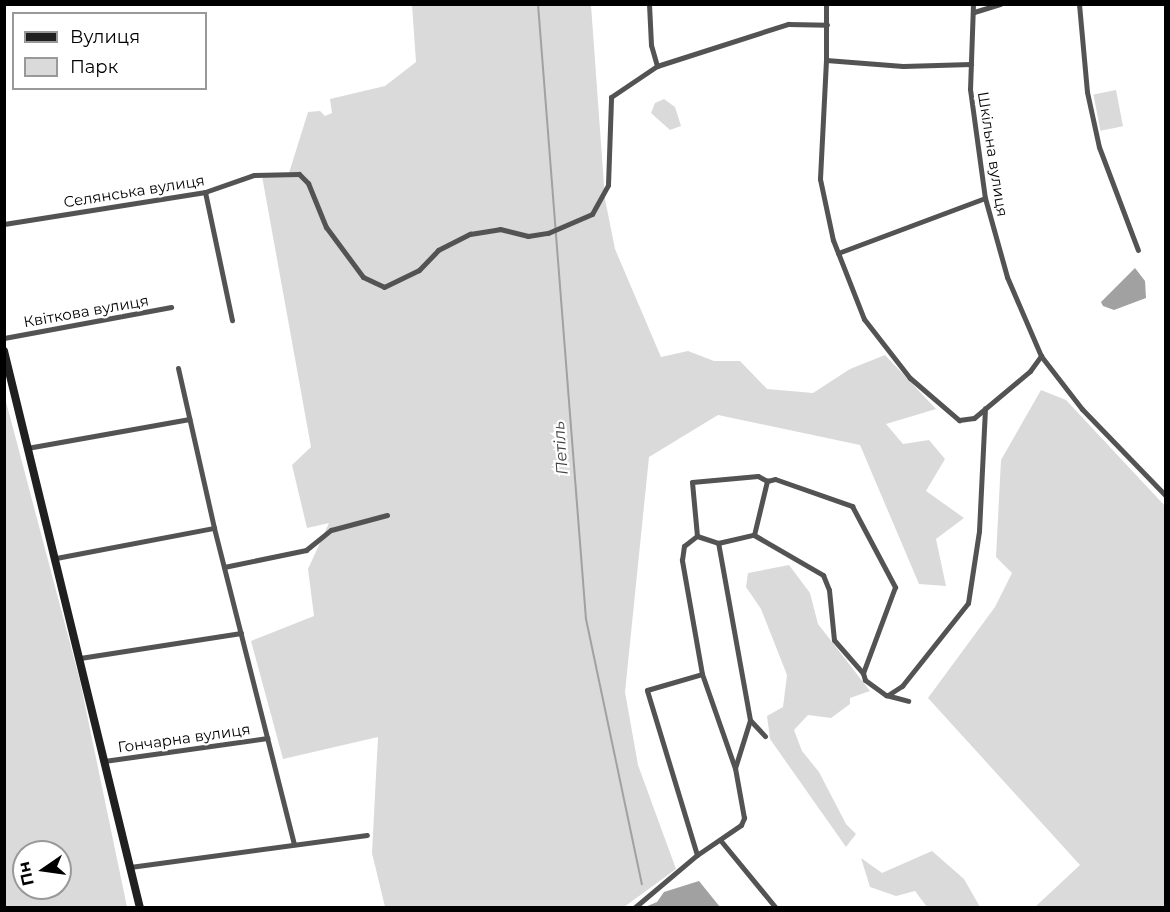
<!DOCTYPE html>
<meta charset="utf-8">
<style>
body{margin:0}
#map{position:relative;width:1170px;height:912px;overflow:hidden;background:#fff;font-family:Montserrat,sans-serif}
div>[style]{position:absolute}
.green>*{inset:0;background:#dadada;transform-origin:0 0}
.water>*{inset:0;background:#a1a1a1}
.stream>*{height:2px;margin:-1px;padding:0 1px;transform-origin:1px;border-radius:1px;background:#a1a1a1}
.street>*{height:5px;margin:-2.5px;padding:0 2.5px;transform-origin:2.5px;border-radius:2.5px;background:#535353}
.secondary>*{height:8px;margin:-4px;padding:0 4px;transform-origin:4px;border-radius:4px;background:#202020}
span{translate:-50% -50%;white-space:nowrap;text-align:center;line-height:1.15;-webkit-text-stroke:4.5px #fff;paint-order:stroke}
.street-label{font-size:15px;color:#000}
.water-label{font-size:16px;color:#424242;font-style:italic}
.frame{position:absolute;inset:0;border:6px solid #000;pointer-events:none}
.legend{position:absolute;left:12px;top:12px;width:195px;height:78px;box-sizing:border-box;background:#fff;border:2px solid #999;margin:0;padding:8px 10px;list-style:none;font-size:18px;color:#000}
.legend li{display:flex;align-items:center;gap:12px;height:30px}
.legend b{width:30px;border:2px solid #999}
.north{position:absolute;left:12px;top:840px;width:60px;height:60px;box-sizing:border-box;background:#fff;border:2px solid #999;border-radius:50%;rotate:257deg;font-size:16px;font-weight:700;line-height:24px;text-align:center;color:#000}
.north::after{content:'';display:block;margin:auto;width:21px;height:27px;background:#000;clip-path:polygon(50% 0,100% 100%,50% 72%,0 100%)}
</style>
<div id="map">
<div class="green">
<div style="clip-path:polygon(412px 5px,591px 5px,605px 199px,615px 249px,661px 357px,688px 351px,714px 361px,740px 361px,767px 389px,813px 393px,850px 369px,885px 355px,936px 409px,886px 424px,903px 444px,929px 440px,945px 459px,926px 491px,964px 518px,936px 539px,946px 586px,919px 584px,860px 445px,718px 415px,649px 457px,625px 692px,638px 765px,676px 869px,624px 907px,385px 907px,372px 853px,378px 737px,283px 759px,251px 641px,314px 616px,308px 569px,329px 523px,307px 528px,292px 465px,311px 447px,262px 176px,289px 173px,308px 112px,320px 111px,325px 116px,332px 113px,330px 99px,385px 86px,416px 62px)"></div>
<div style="left:1116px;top:90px;width:37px;height:23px;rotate:79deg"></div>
<div style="clip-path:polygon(664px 99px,675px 107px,681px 126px,670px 130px,651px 113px,655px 103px)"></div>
<div style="clip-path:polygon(1041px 390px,1066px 400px,1165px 506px,1165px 907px,1035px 907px,1080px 865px,928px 698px,995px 607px,1012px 573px,996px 557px,1001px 460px)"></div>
<div style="clip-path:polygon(evenodd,4px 394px,80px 681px,127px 907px,5px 907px,4px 394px,24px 852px,60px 852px,60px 888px,24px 888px,24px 852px)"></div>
<div style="clip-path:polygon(789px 565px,810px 593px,818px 624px,870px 691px,850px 698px,850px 704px,831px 718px,808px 715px,794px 730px,802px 751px,819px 772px,846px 824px,856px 834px,846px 847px,770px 739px,767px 716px,783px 707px,787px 675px,761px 609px,746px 587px,748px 573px)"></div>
<div style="clip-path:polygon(932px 851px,964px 879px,980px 907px,927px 907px,915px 891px,896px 896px,870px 887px,861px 858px,882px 873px)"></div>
</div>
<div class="water">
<div style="clip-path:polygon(1135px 268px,1145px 281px,1146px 298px,1114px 310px,1103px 306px,1101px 302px)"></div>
<div style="clip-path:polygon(699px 881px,720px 907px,645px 907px,657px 902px,664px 892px)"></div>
</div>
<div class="stream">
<div style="left:538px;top:4px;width:617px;rotate:85.54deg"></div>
<div style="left:586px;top:619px;width:271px;rotate:78.1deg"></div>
</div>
<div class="street">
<div style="left:649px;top:4px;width:41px;rotate:87.2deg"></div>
<div style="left:651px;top:45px;width:22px;rotate:74deg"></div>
<div style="left:826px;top:4px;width:56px;rotate:90deg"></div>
<div style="left:826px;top:60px;width:77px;rotate:4.5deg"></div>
<div style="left:903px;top:66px;width:68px;rotate:-1.7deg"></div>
<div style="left:973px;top:4px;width:85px;rotate:92deg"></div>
<div style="left:970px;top:89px;width:110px;rotate:82.2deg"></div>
<div style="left:985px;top:198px;width:82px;rotate:74.4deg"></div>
<div style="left:1007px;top:277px;width:86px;rotate:66.7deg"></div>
<div style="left:1041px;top:356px;width:67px;rotate:52.3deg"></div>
<div style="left:1082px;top:409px;width:121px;rotate:46deg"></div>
<div style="left:1079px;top:4px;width:88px;rotate:84.8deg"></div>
<div style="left:1087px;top:92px;width:56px;rotate:77.7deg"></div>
<div style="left:1099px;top:147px;width:110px;rotate:69.3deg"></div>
<div style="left:974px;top:12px;width:27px;rotate:-17deg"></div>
<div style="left:826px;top:60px;width:119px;rotate:92.9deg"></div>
<div style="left:820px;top:179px;width:62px;rotate:78deg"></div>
<div style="left:833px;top:240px;width:85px;rotate:68.6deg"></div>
<div style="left:864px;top:319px;width:75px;rotate:52.1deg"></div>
<div style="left:910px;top:378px;width:65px;rotate:40.6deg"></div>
<div style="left:959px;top:420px;width:15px;rotate:-8deg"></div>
<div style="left:974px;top:418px;width:73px;rotate:-40deg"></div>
<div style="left:1030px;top:371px;width:19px;rotate:-54deg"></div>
<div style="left:205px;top:192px;width:131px;rotate:78.1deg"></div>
<div style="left:4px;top:224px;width:204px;rotate:-9deg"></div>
<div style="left:205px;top:192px;width:52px;rotate:-19.1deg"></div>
<div style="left:254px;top:175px;width:45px;rotate:-1.3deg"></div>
<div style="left:299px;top:174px;width:13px;rotate:45deg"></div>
<div style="left:308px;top:183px;width:48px;rotate:67.8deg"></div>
<div style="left:326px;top:227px;width:62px;rotate:53.5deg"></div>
<div style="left:363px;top:277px;width:23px;rotate:25deg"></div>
<div style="left:384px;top:287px;width:39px;rotate:-26deg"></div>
<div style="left:419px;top:270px;width:28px;rotate:-46deg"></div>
<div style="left:438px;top:250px;width:36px;rotate:-27deg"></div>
<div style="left:470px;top:234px;width:30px;rotate:-9deg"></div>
<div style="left:500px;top:229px;width:29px;rotate:14deg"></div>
<div style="left:528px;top:236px;width:20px;rotate:-9deg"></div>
<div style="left:548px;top:233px;width:48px;rotate:-23.4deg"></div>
<div style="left:592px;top:214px;width:33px;rotate:-61deg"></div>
<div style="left:608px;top:185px;width:88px;rotate:-88deg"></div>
<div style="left:611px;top:97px;width:55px;rotate:-34deg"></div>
<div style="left:657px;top:66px;width:138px;rotate:-17.8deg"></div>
<div style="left:788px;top:24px;width:39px;rotate:1deg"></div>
<div style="left:838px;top:253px;width:157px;rotate:-20.5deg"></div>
<div style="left:4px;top:338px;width:170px;rotate:-10.5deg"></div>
<div style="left:178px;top:368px;width:164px;rotate:77.3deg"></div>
<div style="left:214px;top:528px;width:326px;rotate:75.8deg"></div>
<div style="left:27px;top:448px;width:165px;rotate:-10.1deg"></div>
<div style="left:754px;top:535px;width:80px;rotate:30.1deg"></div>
<div style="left:823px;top:575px;width:16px;rotate:68deg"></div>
<div style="left:829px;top:590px;width:50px;rotate:84.3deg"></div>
<div style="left:834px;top:640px;width:44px;rotate:48.7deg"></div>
<div style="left:697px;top:536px;width:54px;rotate:-95.3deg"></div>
<div style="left:692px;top:482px;width:66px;rotate:-5.2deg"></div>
<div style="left:758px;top:476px;width:10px;rotate:29deg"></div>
<div style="left:56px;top:558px;width:161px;rotate:-10.8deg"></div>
<div style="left:224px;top:567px;width:84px;rotate:-11.7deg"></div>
<div style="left:306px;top:550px;width:32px;rotate:-39deg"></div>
<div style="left:331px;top:530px;width:58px;rotate:-15deg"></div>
<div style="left:80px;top:658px;width:163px;rotate:-8.8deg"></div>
<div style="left:702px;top:674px;width:116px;rotate:-100deg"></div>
<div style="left:682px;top:560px;width:14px;rotate:-82deg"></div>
<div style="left:684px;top:546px;width:16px;rotate:-38deg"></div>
<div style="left:697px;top:536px;width:22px;rotate:18deg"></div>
<div style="left:888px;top:695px;width:17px;rotate:-33deg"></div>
<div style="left:902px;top:686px;width:106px;rotate:-51.5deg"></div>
<div style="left:968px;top:603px;width:73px;rotate:-81.3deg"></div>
<div style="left:979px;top:531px;width:123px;rotate:-87.2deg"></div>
<div style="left:750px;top:720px;width:180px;rotate:-100.2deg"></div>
<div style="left:718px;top:543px;width:37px;rotate:-13deg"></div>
<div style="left:754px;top:535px;width:56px;rotate:-76.5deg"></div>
<div style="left:767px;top:481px;width:8px;rotate:-14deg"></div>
<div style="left:775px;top:479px;width:82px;rotate:19.3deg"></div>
<div style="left:852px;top:506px;width:92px;rotate:62deg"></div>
<div style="left:895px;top:587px;width:92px;rotate:110.4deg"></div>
<div style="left:863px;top:673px;width:7px;rotate:74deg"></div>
<div style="left:865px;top:680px;width:26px;rotate:36deg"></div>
<div style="left:886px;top:695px;width:23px;rotate:15deg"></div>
<div style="left:104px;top:761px;width:165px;rotate:-8deg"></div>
<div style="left:721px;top:841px;width:87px;rotate:50.6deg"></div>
<div style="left:697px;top:855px;width:172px;rotate:-106.9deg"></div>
<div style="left:647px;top:690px;width:57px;rotate:-16.2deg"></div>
<div style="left:702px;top:674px;width:100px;rotate:70.7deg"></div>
<div style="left:130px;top:867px;width:239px;rotate:-7.7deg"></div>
<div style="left:634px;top:908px;width:82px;rotate:-40.1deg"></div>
<div style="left:697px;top:855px;width:53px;rotate:-34.3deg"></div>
<div style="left:741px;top:825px;width:8px;rotate:-67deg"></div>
<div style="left:744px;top:818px;width:51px;rotate:-100.2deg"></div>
<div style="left:735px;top:768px;width:50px;rotate:-72.6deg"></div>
<div style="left:750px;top:720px;width:22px;rotate:47deg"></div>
</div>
<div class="secondary">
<div style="left:4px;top:351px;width:573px;rotate:76.28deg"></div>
</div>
<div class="street-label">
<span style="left:993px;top:154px;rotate:81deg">Шкільна вулиця</span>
<span style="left:134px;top:191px;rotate:-9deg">Селянська вулиця</span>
<span style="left:86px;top:311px;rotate:-10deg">Квіткова вулиця</span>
<span style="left:184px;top:738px;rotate:-8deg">Гончарна вулиця</span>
</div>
<div class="water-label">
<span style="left:561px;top:448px;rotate:-94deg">Петіль</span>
</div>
<div class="frame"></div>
<ul class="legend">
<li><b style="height:8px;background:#202020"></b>Вулиця</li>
<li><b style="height:16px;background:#dadada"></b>Парк</li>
</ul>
<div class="north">Пн</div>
</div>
